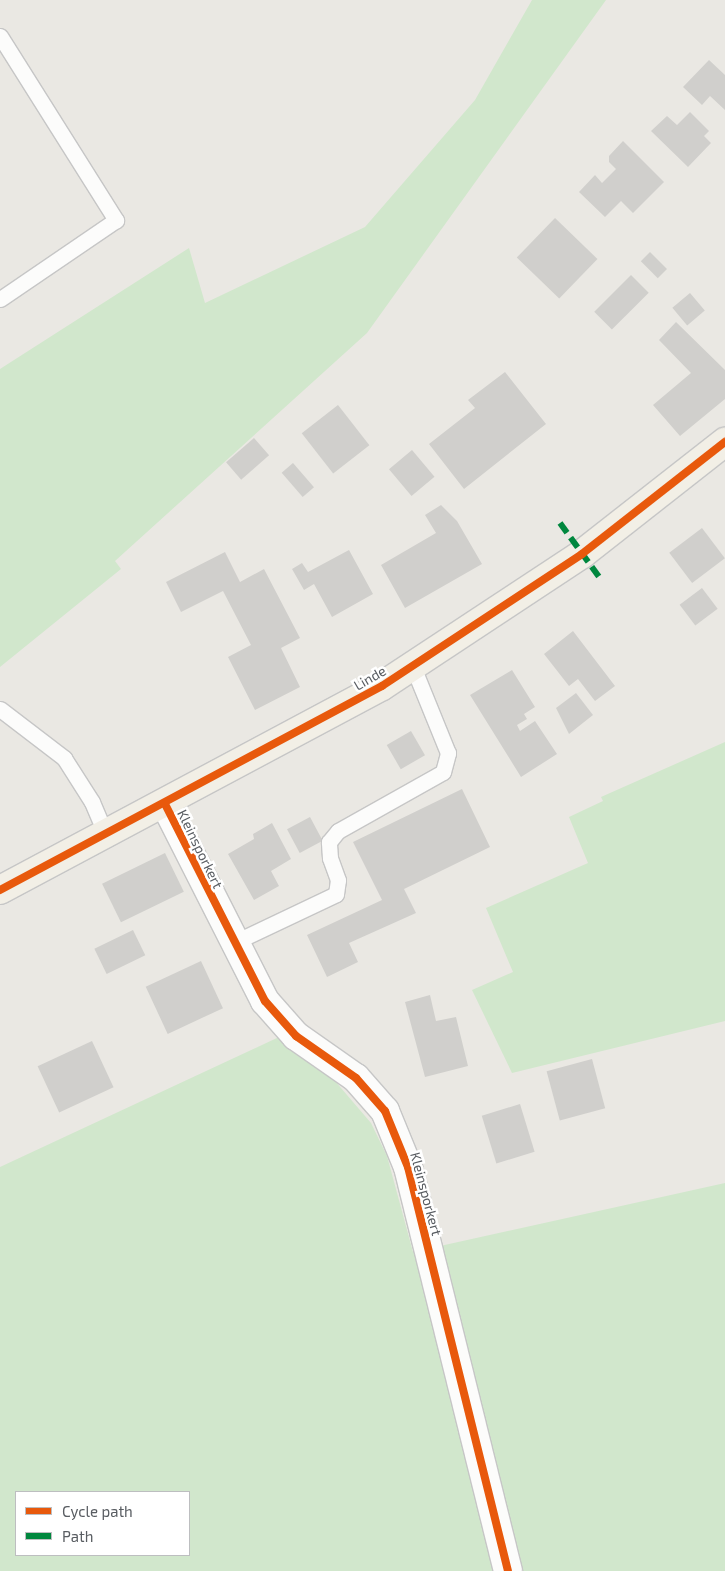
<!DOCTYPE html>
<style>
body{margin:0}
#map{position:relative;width:725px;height:1571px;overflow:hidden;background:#eae8e3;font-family:"Exo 2",sans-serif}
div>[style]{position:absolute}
.green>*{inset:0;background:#d1e7cc}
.building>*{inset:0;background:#d0cfcc;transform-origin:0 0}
.roads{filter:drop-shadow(1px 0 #c6c6c6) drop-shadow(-1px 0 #c6c6c6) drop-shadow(0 1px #c6c6c6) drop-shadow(0 -1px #c6c6c6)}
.lane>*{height:15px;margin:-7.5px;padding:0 7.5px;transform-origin:7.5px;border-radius:7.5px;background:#fcfcfb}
.street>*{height:28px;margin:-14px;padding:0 14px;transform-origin:14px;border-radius:14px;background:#fcfcfb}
.primary>*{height:28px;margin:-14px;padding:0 14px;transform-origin:14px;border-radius:14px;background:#f2efe6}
.quiet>*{height:6px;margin-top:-3px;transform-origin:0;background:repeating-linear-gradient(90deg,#00873e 0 12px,transparent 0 18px)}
.cycleway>*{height:8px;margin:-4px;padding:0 4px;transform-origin:4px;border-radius:4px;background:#e8590c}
span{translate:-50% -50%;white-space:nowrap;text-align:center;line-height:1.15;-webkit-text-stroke:5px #fff;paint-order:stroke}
.street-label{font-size:14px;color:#595d62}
.legend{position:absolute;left:15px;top:1491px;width:175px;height:65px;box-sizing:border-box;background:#fff;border:1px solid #bdbec0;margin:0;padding:6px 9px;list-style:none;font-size:15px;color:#595d62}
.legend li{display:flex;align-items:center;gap:10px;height:25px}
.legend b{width:25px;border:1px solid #bdbec0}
</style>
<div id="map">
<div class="green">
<div style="clip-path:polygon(532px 0,606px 0,367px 333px,115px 561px,121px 569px,0 667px,0 369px,189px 248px,205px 303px,365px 227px,475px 100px)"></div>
<div style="clip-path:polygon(725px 742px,725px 1021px,512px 1073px,472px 990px,513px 972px,486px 908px,588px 863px,569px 817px,603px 801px,601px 797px)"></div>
<div style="clip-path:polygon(evenodd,279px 1037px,335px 1081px,371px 1123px,387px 1156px,413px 1252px,725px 1183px,725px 1571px,0 1571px,0 1167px,279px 1037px,16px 1492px,189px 1492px,189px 1555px,16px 1555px,16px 1492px)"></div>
</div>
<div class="building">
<div style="clip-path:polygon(709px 60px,725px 75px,725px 110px,710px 96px,702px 105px,683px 87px)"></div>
<div style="clip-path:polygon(690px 112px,709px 131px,704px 136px,711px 143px,688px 167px,651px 131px,667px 116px,677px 125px)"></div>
<div style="clip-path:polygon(623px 141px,664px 182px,633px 213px,621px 201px,605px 217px,579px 192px,595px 175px,602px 183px,616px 169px,609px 162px,609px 156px)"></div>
<div style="left:555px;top:218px;width:59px;height:55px;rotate:44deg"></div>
<div style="left:650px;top:252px;width:24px;height:13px;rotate:45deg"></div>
<div style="left:631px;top:275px;width:25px;height:52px;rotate:45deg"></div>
<div style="left:690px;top:293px;width:23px;height:23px;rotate:50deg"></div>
<div style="clip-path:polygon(676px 322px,725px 370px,725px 399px,680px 436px,653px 405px,691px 373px,659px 340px)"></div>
<div style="clip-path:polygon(505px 372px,546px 424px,464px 489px,429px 444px,475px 408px,468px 400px)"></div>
<div style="left:338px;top:405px;width:51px;height:46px;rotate:52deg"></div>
<div style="left:254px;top:438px;width:23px;height:37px;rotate:49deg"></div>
<div style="left:412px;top:450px;width:35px;height:30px;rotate:50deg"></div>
<div style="left:293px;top:463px;width:32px;height:15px;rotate:49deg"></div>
<div style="clip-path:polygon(441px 505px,457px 521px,482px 564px,405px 608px,381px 565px,436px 533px,425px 515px)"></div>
<div style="left:702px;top:528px;width:38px;height:41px;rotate:53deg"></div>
<div style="clip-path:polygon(349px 550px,373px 594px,332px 617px,314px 584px,304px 590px,292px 569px,302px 563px,308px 572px)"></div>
<div style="clip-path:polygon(225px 552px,240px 582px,264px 569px,300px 638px,281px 648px,300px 687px,255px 710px,228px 657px,251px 645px,223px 591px,181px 612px,166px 582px)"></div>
<div style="left:702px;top:588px;width:26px;height:28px;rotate:53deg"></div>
<div style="clip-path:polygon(573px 631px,615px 686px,595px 701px,578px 679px,569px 686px,544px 654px)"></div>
<div style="clip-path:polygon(512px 670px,535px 707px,524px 714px,527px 719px,517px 725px,520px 731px,535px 721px,557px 754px,521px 777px,470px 695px)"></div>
<div style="clip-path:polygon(576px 693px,593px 715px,569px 734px,556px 708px)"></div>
<div style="left:411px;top:731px;width:28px;height:28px;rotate:60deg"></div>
<div style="clip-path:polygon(462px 789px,490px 847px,404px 889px,416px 913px,349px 943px,358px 962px,327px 977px,307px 935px,382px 900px,353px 842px)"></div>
<div style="left:310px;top:817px;width:27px;height:26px;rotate:62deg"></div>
<div style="clip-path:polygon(272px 823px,291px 859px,271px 871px,279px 886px,254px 900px,228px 854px,254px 839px,253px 834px)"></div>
<div style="left:165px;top:853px;width:43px;height:70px;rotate:64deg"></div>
<div style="left:133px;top:930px;width:28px;height:43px;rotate:64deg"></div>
<div style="left:201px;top:961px;width:52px;height:61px;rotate:65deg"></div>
<div style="clip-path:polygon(430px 995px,436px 1021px,456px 1017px,468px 1066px,425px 1077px,405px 1002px)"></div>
<div style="left:92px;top:1041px;width:51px;height:60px;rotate:65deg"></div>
<div style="left:592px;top:1059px;width:51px;height:47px;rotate:75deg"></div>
<div style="left:520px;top:1104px;width:50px;height:40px;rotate:73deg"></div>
</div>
<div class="roads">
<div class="lane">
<div style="left:0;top:36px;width:218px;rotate:57.8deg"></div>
<div style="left:116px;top:220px;width:140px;rotate:145.7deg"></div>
<div style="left:0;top:709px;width:81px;rotate:37.4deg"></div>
<div style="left:64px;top:758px;width:52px;rotate:57.5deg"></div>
<div style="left:92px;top:802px;width:36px;rotate:67deg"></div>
<div style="left:233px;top:943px;width:114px;rotate:-25.4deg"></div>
<div style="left:336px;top:894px;width:14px;rotate:-82deg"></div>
<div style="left:338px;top:880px;width:23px;rotate:-110deg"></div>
<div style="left:330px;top:858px;width:16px;rotate:-94deg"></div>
<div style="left:329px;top:842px;width:14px;rotate:-51deg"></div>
<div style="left:338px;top:831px;width:120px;rotate:-29.3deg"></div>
<div style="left:443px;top:772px;width:20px;rotate:-75deg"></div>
<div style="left:448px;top:753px;width:93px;rotate:-112.1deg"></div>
</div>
<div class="street">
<div style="left:165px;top:804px;width:221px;rotate:63.1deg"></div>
<div style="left:265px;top:1001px;width:47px;rotate:48.5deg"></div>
<div style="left:296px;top:1036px;width:73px;rotate:35deg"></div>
<div style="left:356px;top:1078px;width:44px;rotate:48.7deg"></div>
<div style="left:385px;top:1111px;width:61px;rotate:67.7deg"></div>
<div style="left:408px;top:1167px;width:416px;rotate:76.1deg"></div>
</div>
<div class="primary">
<div style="left:0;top:890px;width:433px;rotate:-28.1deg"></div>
<div style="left:382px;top:686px;width:240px;rotate:-33.4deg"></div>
<div style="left:582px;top:554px;width:182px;rotate:-38.1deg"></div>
</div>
</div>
<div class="quiet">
<div style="left:560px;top:523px;width:72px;rotate:54.1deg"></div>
</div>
<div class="cycleway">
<div style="left:165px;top:804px;width:221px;rotate:63.1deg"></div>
<div style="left:265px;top:1001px;width:47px;rotate:48.5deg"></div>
<div style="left:296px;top:1036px;width:73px;rotate:35deg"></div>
<div style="left:356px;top:1078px;width:44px;rotate:48.7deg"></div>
<div style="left:385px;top:1111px;width:61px;rotate:67.7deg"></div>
<div style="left:408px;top:1167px;width:416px;rotate:76.1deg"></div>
<div style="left:0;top:890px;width:433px;rotate:-28.1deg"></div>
<div style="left:382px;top:686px;width:240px;rotate:-33.4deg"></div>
<div style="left:582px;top:554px;width:182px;rotate:-38.1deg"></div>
</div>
<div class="street-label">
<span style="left:370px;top:678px;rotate:-30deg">Linde</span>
<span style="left:200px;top:849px;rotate:64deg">Kleinsporkert</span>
<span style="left:426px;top:1194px;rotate:75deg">Kleinsporkert</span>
</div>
<ul class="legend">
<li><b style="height:6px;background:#e8590c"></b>Cycle path</li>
<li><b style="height:6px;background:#00873e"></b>Path</li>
</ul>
</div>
